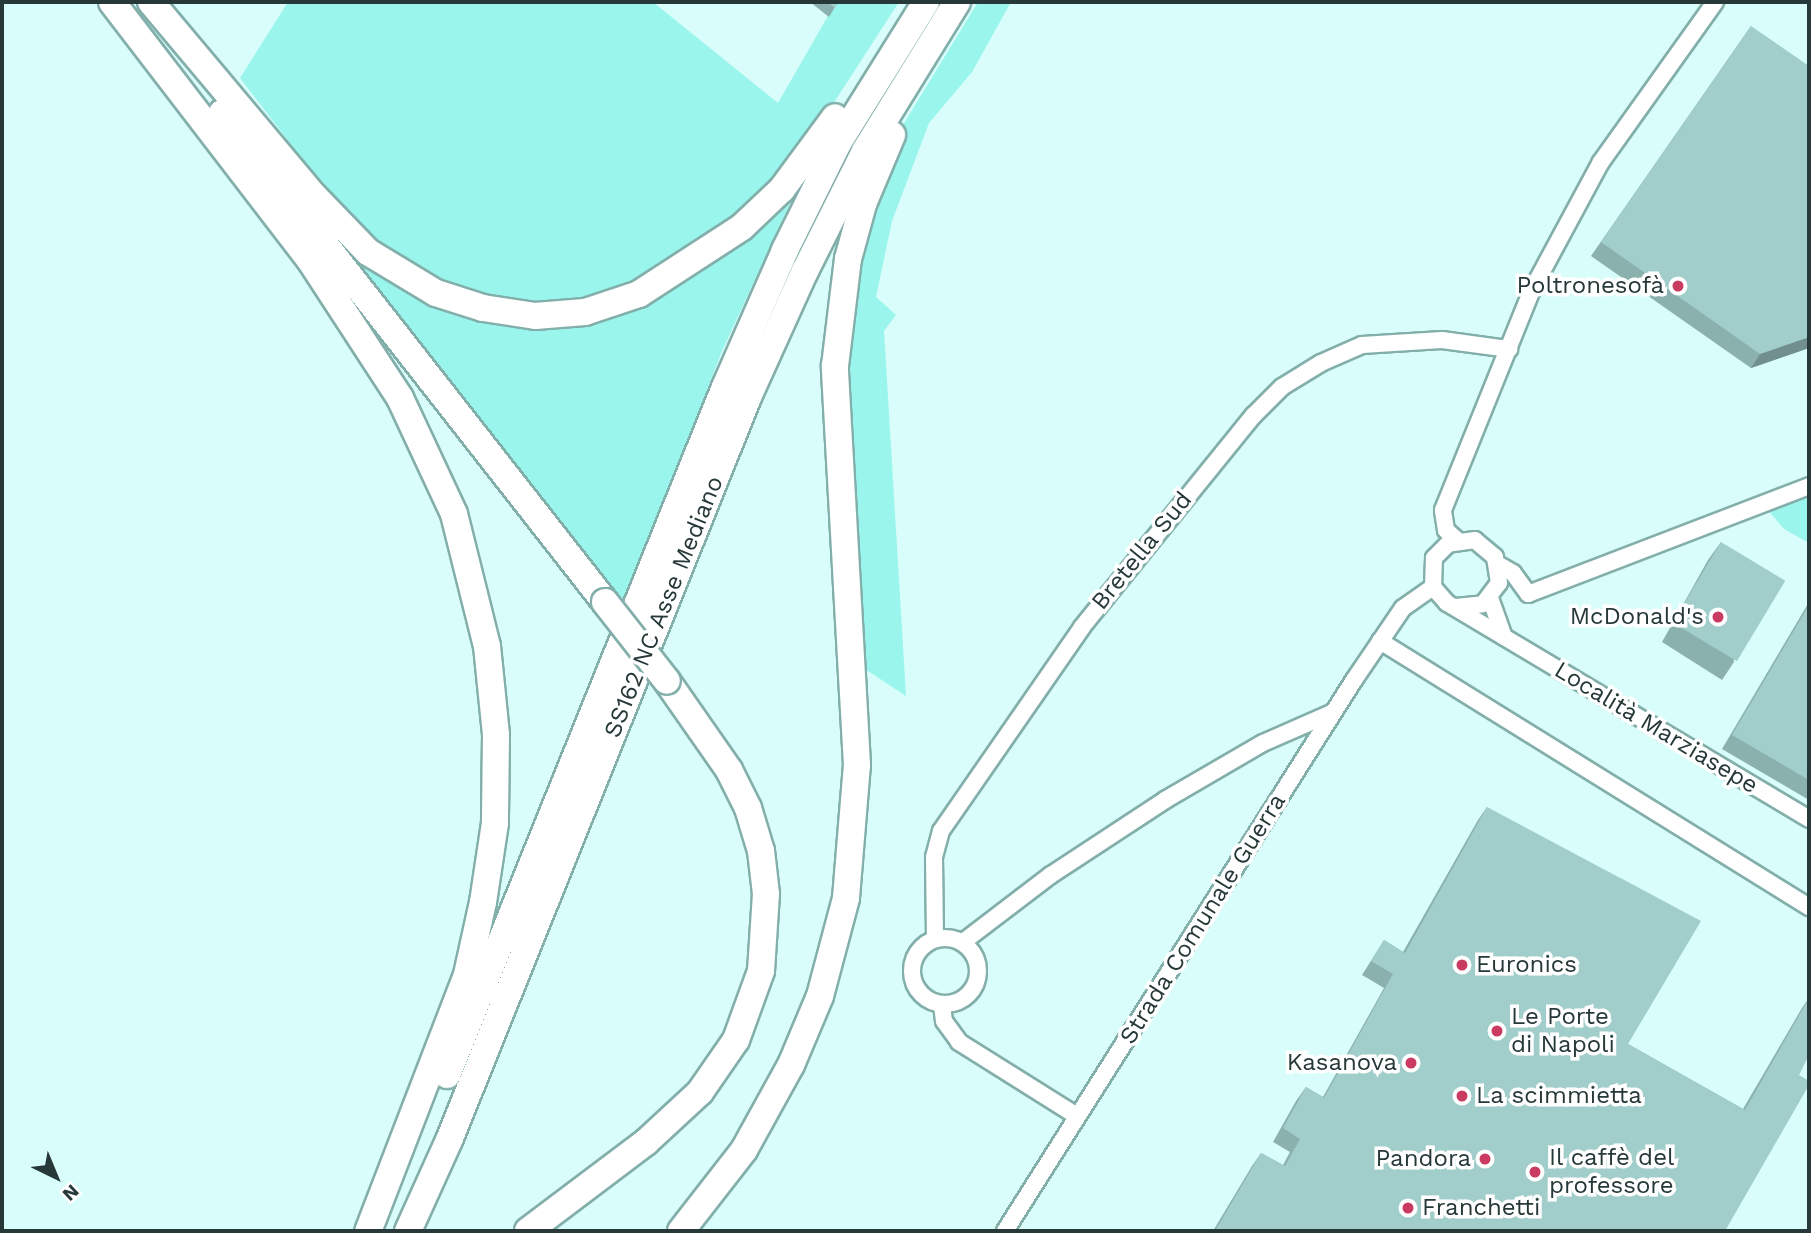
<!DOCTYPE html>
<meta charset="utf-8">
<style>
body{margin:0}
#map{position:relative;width:1811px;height:1233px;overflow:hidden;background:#d8fdfa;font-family:"Work Sans",sans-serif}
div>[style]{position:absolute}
.green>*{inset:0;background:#9af5ed}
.roads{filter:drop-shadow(2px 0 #83afab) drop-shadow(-2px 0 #83afab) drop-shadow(0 2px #83afab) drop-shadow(0 -2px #83afab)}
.minor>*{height:16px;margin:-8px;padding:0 8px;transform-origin:8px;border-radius:8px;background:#fff}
.minor>.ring{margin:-8px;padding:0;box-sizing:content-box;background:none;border:16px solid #fff;border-radius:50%}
.trunk>*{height:26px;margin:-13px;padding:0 13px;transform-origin:13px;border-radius:13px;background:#fff}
.bridges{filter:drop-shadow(2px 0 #83afab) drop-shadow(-2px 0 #83afab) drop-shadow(0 2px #83afab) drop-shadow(0 -2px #83afab)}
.trunk-bridge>*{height:26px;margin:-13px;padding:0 13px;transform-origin:13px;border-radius:13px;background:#fff}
.wall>*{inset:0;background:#8ab1ae}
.shaded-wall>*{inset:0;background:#71908d}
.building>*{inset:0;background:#a1ceca;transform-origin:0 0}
.dots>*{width:19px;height:19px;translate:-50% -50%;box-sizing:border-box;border:4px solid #fff;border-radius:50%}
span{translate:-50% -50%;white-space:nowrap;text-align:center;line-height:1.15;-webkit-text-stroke:7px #fff;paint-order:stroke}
.poi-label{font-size:24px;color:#263837}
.right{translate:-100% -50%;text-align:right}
.left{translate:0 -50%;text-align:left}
.street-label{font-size:24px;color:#263837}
.frame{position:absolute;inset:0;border:4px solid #263837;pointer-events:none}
.north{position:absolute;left:21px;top:1142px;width:70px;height:70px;-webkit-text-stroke:5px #fff;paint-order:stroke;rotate:137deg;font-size:19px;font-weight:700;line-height:28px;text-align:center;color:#263837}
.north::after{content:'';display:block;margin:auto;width:24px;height:32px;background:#263837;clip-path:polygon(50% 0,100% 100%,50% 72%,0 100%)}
</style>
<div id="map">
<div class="green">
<div style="clip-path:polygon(288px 2px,653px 2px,778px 103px,836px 2px,899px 2px,809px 141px,722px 230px,633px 287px,584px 303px,545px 307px,458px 291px,418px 272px,352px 224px,240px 78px)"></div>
<div style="clip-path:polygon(978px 2px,1011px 2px,972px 72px,929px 123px,892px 221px,876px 297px,896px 315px,884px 331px,906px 696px,862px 667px,844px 380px,850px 280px,898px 133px)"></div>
<div style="clip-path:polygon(790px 193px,793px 197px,722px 351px,624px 603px,323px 225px,387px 275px,582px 322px)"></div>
<div style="clip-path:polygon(1809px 496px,1809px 543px,1784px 529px,1768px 510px)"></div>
</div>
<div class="roads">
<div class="minor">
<div style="left:1457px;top:540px;width:15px;rotate:-138deg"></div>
<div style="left:1446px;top:530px;width:20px;rotate:-99deg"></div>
<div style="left:1443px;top:510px;width:237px;rotate:-68deg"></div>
<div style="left:1532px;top:290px;width:145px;rotate:-61.7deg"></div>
<div style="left:1601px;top:162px;width:196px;rotate:-54.5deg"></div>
<div style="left:1499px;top:565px;width:16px;rotate:30deg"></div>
<div style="left:1513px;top:573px;width:26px;rotate:54deg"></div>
<div style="left:1528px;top:594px;width:301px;rotate:-21deg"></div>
<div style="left:1490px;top:598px;width:41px;rotate:70.3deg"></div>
<div style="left:1456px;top:607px;width:27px;rotate:-6deg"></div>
<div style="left:1483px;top:604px;width:26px;rotate:-53deg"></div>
<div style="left:1499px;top:583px;width:26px;rotate:-99deg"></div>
<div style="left:1495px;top:557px;width:26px;rotate:-140deg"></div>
<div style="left:1475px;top:540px;width:27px;rotate:172deg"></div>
<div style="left:1448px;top:544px;width:20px;rotate:135deg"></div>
<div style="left:1434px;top:558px;width:29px;rotate:92deg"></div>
<div style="left:1433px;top:587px;width:21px;rotate:49deg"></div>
<div style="left:1447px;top:603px;width:422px;rotate:30.8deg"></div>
<div style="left:1380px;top:641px;width:505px;rotate:31.8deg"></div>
<div class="ring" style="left:912px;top:938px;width:50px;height:50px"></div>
<div style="left:935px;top:939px;width:82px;rotate:-90.7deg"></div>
<div style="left:934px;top:857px;width:27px;rotate:-75deg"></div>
<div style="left:941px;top:831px;width:248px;rotate:-55.3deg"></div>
<div style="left:1082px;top:627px;width:272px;rotate:-51deg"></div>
<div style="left:1253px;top:416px;width:41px;rotate:-45deg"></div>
<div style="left:1282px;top:387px;width:46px;rotate:-31.6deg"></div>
<div style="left:1321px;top:363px;width:45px;rotate:-23.7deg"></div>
<div style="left:1362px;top:345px;width:80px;rotate:-3.6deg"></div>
<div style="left:1442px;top:340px;width:68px;rotate:7.7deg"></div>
<div style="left:963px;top:942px;width:111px;rotate:-37.3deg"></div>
<div style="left:1051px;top:875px;width:136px;rotate:-33.3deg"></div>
<div style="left:1165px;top:800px;width:113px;rotate:-30.2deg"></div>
<div style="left:1263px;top:743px;width:77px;rotate:-23.6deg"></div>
<div style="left:942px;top:1005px;width:16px;rotate:83deg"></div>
<div style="left:944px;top:1021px;width:26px;rotate:54deg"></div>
<div style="left:959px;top:1042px;width:139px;rotate:32.1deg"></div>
<div style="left:1005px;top:1231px;width:652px;rotate:-57.65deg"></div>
<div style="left:1354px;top:680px;width:87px;rotate:-55.8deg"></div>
<div style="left:1403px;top:608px;width:37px;rotate:-35deg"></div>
</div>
<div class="trunk">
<div style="left:112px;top:2px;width:325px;rotate:52.5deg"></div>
<div style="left:310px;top:260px;width:165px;rotate:56.9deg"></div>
<div style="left:400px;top:398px;width:128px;rotate:65deg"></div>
<div style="left:454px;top:514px;width:136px;rotate:76deg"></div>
<div style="left:487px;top:646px;width:89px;rotate:84.2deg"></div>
<div style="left:496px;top:735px;width:88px;rotate:90.7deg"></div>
<div style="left:495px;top:823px;width:80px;rotate:98.6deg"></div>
<div style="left:483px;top:902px;width:75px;rotate:102.4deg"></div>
<div style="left:467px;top:975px;width:274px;rotate:111.1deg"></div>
<div style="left:151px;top:2px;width:253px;rotate:50deg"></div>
<div style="left:314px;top:196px;width:78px;rotate:46deg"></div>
<div style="left:368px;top:252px;width:79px;rotate:31.1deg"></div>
<div style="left:436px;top:293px;width:49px;rotate:17.7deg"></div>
<div style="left:483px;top:308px;width:53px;rotate:8.7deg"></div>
<div style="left:535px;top:316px;width:50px;rotate:-4.6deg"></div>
<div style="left:585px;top:312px;width:57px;rotate:-18.4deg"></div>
<div style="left:639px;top:294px;width:123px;rotate:-33deg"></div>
<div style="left:742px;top:227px;width:55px;rotate:-43.5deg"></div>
<div style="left:782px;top:189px;width:89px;rotate:-53.6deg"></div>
<div style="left:222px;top:113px;width:621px;rotate:51.93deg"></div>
<div style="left:447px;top:1075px;width:742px;rotate:-68deg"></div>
<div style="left:725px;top:387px;width:150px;rotate:-66.3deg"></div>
<div style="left:785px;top:250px;width:119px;rotate:-63.6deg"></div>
<div style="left:838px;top:143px;width:166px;rotate:-58deg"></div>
<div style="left:408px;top:1231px;width:102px;rotate:-65.7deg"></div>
<div style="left:450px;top:1138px;width:799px;rotate:-68.09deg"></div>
<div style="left:748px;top:397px;width:138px;rotate:-65.7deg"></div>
<div style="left:805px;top:271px;width:134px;rotate:-63.4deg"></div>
<div style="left:865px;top:151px;width:175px;rotate:-58.3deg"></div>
<div style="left:528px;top:1231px;width:148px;rotate:-37deg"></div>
<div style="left:646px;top:1142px;width:74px;rotate:-42.8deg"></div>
<div style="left:700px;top:1092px;width:63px;rotate:-55.3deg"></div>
<div style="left:736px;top:1040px;width:73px;rotate:-70.1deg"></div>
<div style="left:761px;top:971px;width:77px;rotate:-86.3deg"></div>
<div style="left:766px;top:894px;width:43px;rotate:-96.6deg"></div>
<div style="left:761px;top:851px;width:45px;rotate:-106.8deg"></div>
<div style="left:748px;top:808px;width:42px;rotate:-116.6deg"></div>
<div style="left:729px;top:770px;width:108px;rotate:-124.9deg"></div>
<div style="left:681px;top:1231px;width:103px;rotate:-52.1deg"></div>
<div style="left:744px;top:1150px;width:97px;rotate:-61.1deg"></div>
<div style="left:791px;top:1065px;width:75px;rotate:-67.2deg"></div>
<div style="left:820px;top:996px;width:101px;rotate:-75.1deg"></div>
<div style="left:846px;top:898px;width:133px;rotate:-85.3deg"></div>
<div style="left:857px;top:765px;width:400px;rotate:-93.2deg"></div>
<div style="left:835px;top:366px;width:108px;rotate:-83.1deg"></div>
<div style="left:848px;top:259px;width:57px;rotate:-74.7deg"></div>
<div style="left:863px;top:204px;width:75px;rotate:-67.2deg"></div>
</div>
</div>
<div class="bridges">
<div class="trunk-bridge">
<div style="left:605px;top:602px;width:100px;rotate:51.9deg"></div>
</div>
</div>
<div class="wall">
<div style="clip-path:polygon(810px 2px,838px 2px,829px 17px)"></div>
<div style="clip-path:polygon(1751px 26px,1809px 348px,1751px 368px,1591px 256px)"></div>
<div style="clip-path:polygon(1721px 542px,1734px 662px,1722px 680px,1662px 642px,1708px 560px)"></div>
<div style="clip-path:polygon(1809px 602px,1809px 800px,1722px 749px)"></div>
<div style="clip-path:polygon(1487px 807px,1628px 1044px,1743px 1109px,1802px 1008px,1809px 998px,1799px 1075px,1725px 1231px,1213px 1231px,1252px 1166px,1261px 1153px,1283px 1165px,1290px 1152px,1273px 1142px,1296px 1101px,1306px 1087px,1323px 1097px,1384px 988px,1362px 975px,1384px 940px,1403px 952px,1478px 820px)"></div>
</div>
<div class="shaded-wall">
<div style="clip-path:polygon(1809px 337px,1809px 348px,1751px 368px,1760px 354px)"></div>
</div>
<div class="building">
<div style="clip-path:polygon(827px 2px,838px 2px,835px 8px)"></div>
<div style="clip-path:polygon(1751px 26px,1809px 66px,1809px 337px,1760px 354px,1601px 242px)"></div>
<div style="left:1721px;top:542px;width:75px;height:94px;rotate:31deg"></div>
<div style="clip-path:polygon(1809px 605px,1809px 780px,1732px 735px)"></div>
<div style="clip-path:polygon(1487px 807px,1701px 921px,1628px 1044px,1745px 1110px,1809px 998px,1809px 1055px,1799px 1075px,1809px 1081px,1809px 1085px,1725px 1231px,1215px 1231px,1261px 1153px,1285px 1166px,1300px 1139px,1283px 1128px,1306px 1087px,1324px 1098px,1393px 974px,1371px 961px,1384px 940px,1405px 953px)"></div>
</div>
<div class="dots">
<div style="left:1678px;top:286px;background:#ca3b61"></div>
<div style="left:1718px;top:617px;background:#ca3b61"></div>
<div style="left:1462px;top:965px;background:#ca3b61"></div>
<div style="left:1497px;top:1031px;background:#ca3b61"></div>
<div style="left:1411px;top:1063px;background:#ca3b61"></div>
<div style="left:1462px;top:1096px;background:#ca3b61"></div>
<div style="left:1485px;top:1159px;background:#ca3b61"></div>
<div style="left:1535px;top:1172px;background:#ca3b61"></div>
<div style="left:1408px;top:1208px;background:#ca3b61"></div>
</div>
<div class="poi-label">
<span class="right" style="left:1664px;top:286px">Poltronesofà</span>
<span class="right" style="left:1704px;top:617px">McDonald's</span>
<span class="left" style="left:1476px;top:965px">Euronics</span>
<span class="left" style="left:1511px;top:1031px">Le Porte<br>di Napoli</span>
<span class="right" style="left:1397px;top:1063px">Kasanova</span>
<span class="left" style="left:1476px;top:1096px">La scimmietta</span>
<span class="left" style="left:1549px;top:1172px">Il caffè del<br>professore</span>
<span class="right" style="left:1471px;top:1159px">Pandora</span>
<span class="left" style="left:1422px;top:1208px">Franchetti</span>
</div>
<div class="street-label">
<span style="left:1142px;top:551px;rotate:-51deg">Bretella Sud</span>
<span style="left:664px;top:607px;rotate:-68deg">SS162 NC Asse Mediano</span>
<span style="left:1656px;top:728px;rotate:31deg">Località Marziasepe</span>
<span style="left:1203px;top:919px;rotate:-58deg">Strada Comunale Guerra</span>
</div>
<div class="frame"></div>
<div class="north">N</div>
</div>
